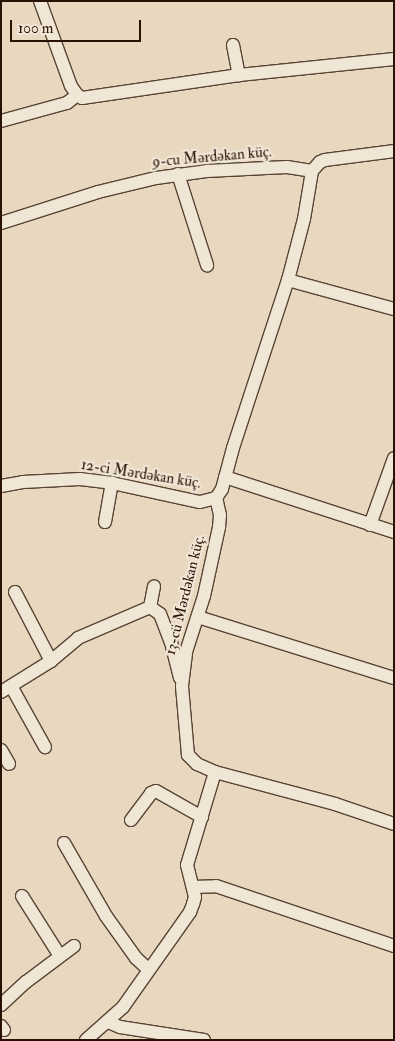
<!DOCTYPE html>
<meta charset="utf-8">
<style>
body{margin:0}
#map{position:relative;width:395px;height:1041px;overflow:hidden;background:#e8d8c0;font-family:"IM FELL Double Pica",serif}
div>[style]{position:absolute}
.roads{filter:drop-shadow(1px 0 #594433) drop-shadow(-1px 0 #594433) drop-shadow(0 1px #594433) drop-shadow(0 -1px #594433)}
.minor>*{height:12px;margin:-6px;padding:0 6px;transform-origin:6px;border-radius:6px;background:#f0e6d6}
span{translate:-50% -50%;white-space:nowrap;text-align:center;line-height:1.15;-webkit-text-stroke:4.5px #f0e6d6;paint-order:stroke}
.street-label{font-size:15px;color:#291204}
.frame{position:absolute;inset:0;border:2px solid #291204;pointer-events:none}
.scale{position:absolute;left:10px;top:20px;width:131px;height:22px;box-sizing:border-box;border:2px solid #291204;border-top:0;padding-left:6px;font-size:15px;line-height:18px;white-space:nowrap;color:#291204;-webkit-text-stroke:4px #f0e6d6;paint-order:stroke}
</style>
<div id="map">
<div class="roads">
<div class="minor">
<div style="left:40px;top:1px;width:90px;rotate:70deg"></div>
<div style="left:71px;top:86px;width:11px;rotate:56deg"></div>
<div style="left:77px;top:95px;width:6px;rotate:31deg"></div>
<div style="left:82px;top:98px;width:159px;rotate:-8.3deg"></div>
<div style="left:239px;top:75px;width:156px;rotate:-5.9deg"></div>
<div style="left:233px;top:45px;width:31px;rotate:79deg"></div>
<div style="left:1px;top:121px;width:68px;rotate:-15.3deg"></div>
<div style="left:67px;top:103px;width:13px;rotate:-39deg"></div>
<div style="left:178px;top:174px;width:96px;rotate:72.3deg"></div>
<div style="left:1px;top:223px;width:102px;rotate:-17.7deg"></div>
<div style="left:98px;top:192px;width:60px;rotate:-13.6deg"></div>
<div style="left:156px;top:178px;width:51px;rotate:-7.8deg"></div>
<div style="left:207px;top:171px;width:80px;rotate:-2.9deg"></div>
<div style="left:287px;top:167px;width:25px;rotate:9deg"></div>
<div style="left:288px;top:280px;width:110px;rotate:15.3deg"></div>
<div style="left:225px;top:477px;width:178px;rotate:18deg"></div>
<div style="left:1px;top:486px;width:22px;rotate:-10deg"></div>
<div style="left:23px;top:482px;width:57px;rotate:-3deg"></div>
<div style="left:80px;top:479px;width:32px;rotate:7deg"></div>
<div style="left:112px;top:483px;width:90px;rotate:12.2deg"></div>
<div style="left:200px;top:502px;width:16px;rotate:-14deg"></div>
<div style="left:216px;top:498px;width:11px;rotate:-56deg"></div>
<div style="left:222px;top:489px;width:42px;rotate:-75deg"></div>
<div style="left:233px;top:448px;width:177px;rotate:-71.9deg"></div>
<div style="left:288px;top:280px;width:63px;rotate:-75.3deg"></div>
<div style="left:304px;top:219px;width:49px;rotate:-80.5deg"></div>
<div style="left:312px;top:171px;width:12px;rotate:-48deg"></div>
<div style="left:320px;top:162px;width:5px;rotate:-22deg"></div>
<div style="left:325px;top:160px;width:70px;rotate:-7.4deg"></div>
<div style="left:105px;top:522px;width:40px;rotate:-80deg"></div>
<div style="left:370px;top:525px;width:71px;rotate:-70.3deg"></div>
<div style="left:15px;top:592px;width:78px;rotate:62.4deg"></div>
<div style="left:150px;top:607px;width:21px;rotate:-79deg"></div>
<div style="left:198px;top:617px;width:205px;rotate:17.3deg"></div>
<div style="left:11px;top:686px;width:70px;rotate:60.9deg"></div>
<div style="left:1px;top:692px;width:59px;rotate:-31.8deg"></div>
<div style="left:51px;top:661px;width:35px;rotate:-40deg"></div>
<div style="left:78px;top:638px;width:78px;rotate:-23.3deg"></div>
<div style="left:150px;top:607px;width:12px;rotate:35deg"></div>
<div style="left:160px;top:614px;width:30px;rotate:69deg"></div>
<div style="left:171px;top:642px;width:37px;rotate:76deg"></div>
<div style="left:1px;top:750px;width:16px;rotate:60deg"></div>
<div style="left:215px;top:772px;width:124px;rotate:14.9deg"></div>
<div style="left:335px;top:804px;width:62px;rotate:18.7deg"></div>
<div style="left:131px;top:820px;width:34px;rotate:-53deg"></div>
<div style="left:151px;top:793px;width:5px;rotate:-22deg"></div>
<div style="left:156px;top:791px;width:53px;rotate:29.5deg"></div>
<div style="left:64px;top:843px;width:84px;rotate:60.1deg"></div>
<div style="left:106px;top:916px;width:52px;rotate:54.5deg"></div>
<div style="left:136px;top:958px;width:16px;rotate:43deg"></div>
<div style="left:193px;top:887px;width:23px;rotate:-2deg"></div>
<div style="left:216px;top:886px;width:188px;rotate:18.6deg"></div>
<div style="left:22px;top:896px;width:71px;rotate:57.7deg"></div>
<div style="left:1px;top:1005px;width:34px;rotate:-43deg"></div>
<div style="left:26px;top:982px;width:60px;rotate:-36.9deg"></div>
<div style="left:108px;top:1022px;width:13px;rotate:23deg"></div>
<div style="left:120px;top:1027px;width:85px;rotate:8.8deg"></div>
<div style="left:1px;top:1026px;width:5px;rotate:53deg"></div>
<div style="left:86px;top:1040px;width:50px;rotate:-41.7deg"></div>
<div style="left:123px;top:1007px;width:116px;rotate:-54.8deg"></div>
<div style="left:190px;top:912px;width:9px;rotate:-69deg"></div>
<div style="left:193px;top:904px;width:7px;rotate:-74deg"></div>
<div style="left:195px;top:897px;width:33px;rotate:-104deg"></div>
<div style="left:187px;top:865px;width:97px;rotate:-73.2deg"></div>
<div style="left:215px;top:772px;width:20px;rotate:-156deg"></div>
<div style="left:197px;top:764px;width:13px;rotate:-135deg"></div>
<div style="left:188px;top:755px;width:69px;rotate:-95deg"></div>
<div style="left:182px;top:686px;width:34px;rotate:-83deg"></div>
<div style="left:186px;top:652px;width:59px;rotate:-72.2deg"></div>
<div style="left:204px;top:596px;width:71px;rotate:-77.7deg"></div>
<div style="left:219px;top:527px;width:12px;rotate:-85deg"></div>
<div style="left:220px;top:515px;width:17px;rotate:-103deg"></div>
</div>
</div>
<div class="street-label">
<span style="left:212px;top:157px;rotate:-5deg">9-cu Mərdəkan küç.</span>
<span style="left:141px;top:474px;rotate:9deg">12-ci Mərdəkan küç.</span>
<span style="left:185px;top:595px;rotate:-76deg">13-cü Mərdəkan küç.</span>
</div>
<div class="frame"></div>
<div class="scale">100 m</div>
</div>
